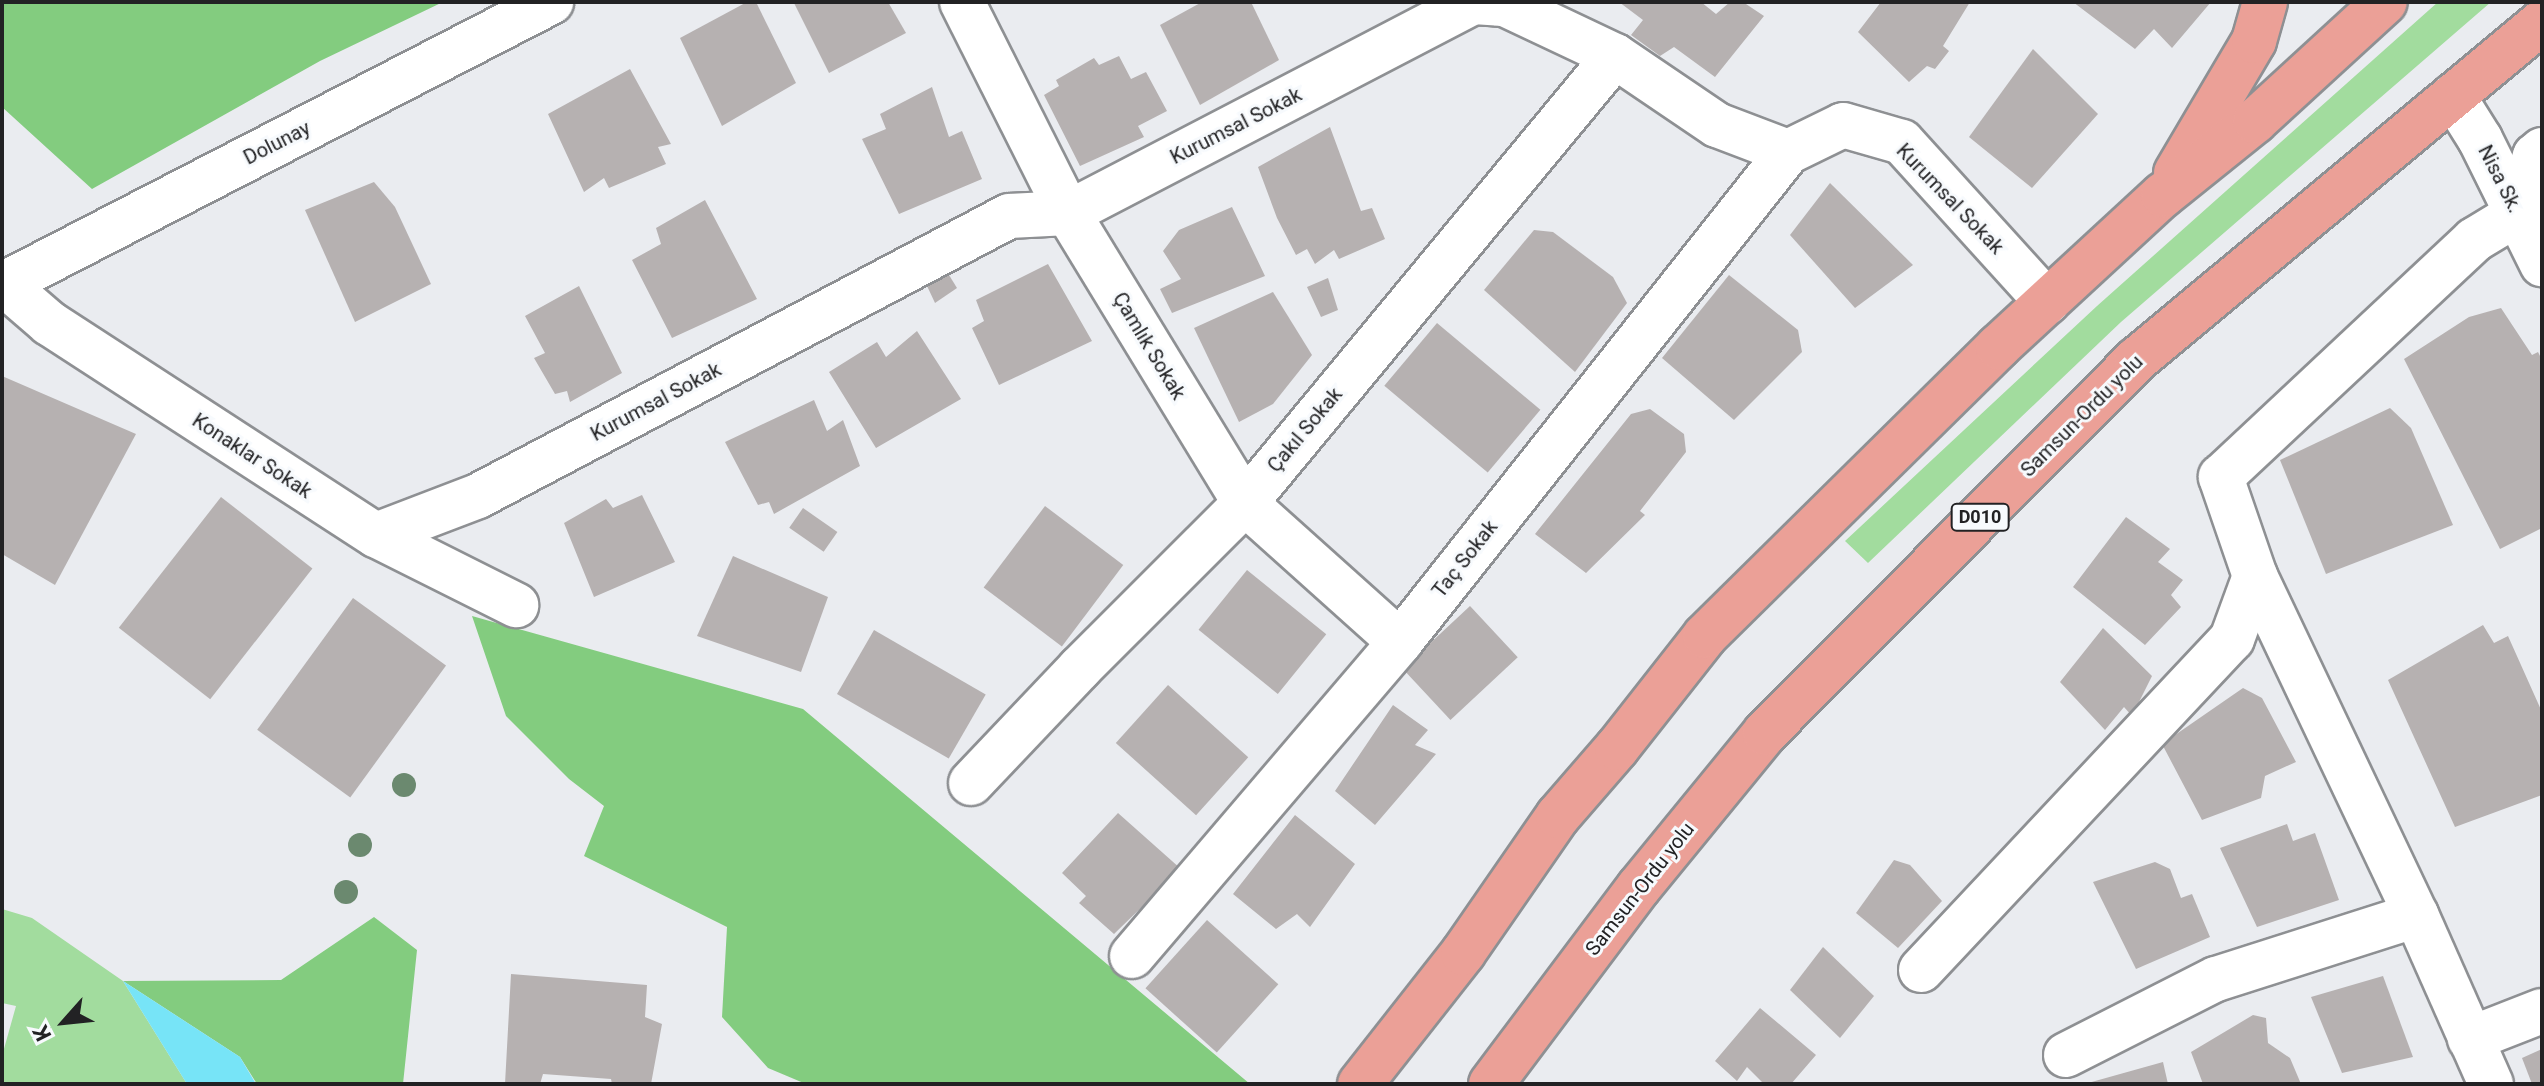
<!DOCTYPE html>
<meta charset="utf-8">
<style>
body{margin:0}
#map{position:relative;width:2544px;height:1086px;overflow:hidden;background:#eaecf0;font-family:Roboto,sans-serif}
div>[style]{position:absolute}
.green>*{inset:0;background:#a2dc9e}
.forest>*{inset:0;background:#83cc7f}
.water>*{inset:0;background:#77e4f7}
.building>*{inset:0;background:#b6b1b1;transform-origin:0 0}
.roads{filter:drop-shadow(2px 0 #8e9093) drop-shadow(-2px 0 #8e9093) drop-shadow(0 2px #8e9093) drop-shadow(0 -2px #8e9093)}
.street>*{height:44px;margin:-22px;padding:0 22px;transform-origin:22px;border-radius:22px;background:#fff}
.highway>*{height:44px;margin:-22px;padding:0 22px;transform-origin:22px;border-radius:22px;background:#eba097}
.trees>*{width:24px;height:24px;margin:-12px;border-radius:50%;background:#6b896f}
span{translate:-50% -50%;white-space:nowrap;text-align:center;line-height:1.15;-webkit-text-stroke:6px #f7fafd;paint-order:stroke}
.shield-label span{padding:2px 6px;background:#f7fafd;border:2px solid;border-radius:6px;-webkit-text-stroke-width:0}
.shield-label{font-size:18px;color:#222224;font-weight:700}
.street-label{font-size:20px;color:#222224}
.frame{position:absolute;inset:0;border:4px solid #222224;pointer-events:none}
.north{position:absolute;left:24px;top:982px;width:80px;height:80px;-webkit-text-stroke:6px #f7fafd;paint-order:stroke;rotate:243deg;font-size:22px;font-weight:700;line-height:32px;text-align:center;color:#222224}
.north::after{content:'';display:block;margin:auto;width:28px;height:36px;background:#222224;clip-path:polygon(50% 0,100% 100%,50% 72%,0 100%)}
</style>
<div id="map">
<div class="green">
<div style="clip-path:polygon(2438px 2px,2491px 2px,2121px 322px,1868px 563px,1845px 541px,2097px 306px)"></div>
<div style="clip-path:polygon(2px 909px,32px 918px,123px 981px,187px 1084px,2px 1084px,2px 1056px,16px 1006px,2px 1003px)"></div>
</div>
<div class="forest">
<div style="clip-path:polygon(2px 2px,443px 2px,320px 61px,92px 189px,2px 107px)"></div>
<div style="clip-path:polygon(472px 616px,803px 709px,1250px 1084px,806px 1084px,768px 1068px,722px 1017px,727px 927px,584px 856px,604px 806px,569px 779px,506px 716px)"></div>
<div style="clip-path:polygon(374px 917px,417px 950px,403px 1084px,257px 1084px,240px 1057px,123px 981px,281px 980px)"></div>
</div>
<div class="water">
<div style="clip-path:polygon(123px 981px,240px 1057px,256px 1084px,187px 1084px)"></div>
</div>
<div class="building">
<div style="clip-path:polygon(747px 2px,756px 2px,796px 83px,722px 126px,680px 38px)"></div>
<div style="clip-path:polygon(888px 2px,906px 33px,829px 73px,794px 3px)"></div>
<div style="clip-path:polygon(1202px 2px,1251px 2px,1279px 60px,1200px 105px,1160px 25px)"></div>
<div style="clip-path:polygon(1619px 2px,1701px 2px,1716px 14px,1730px 2px,1743px 2px,1764px 16px,1715px 77px,1674px 47px,1660px 56px,1631px 35px,1643px 20px)"></div>
<div style="clip-path:polygon(1881px 2px,1894px 4px,1970px 2px,1943px 46px,1949px 51px,1935px 69px,1927px 66px,1909px 82px,1858px 32px)"></div>
<div style="clip-path:polygon(2073px 2px,2211px 2px,2172px 48px,2154px 29px,2135px 49px)"></div>
<div style="clip-path:polygon(2033px 49px,2098px 114px,2032px 188px,1969px 137px)"></div>
<div style="clip-path:polygon(1119px 56px,1131px 79px,1146px 72px,1167px 111px,1138px 126px,1144px 137px,1080px 166px,1044px 95px,1059px 86px,1056px 80px,1094px 58px,1099px 65px)"></div>
<div style="clip-path:polygon(630px 69px,671px 144px,658px 147px,666px 164px,609px 188px,604px 178px,584px 192px,548px 114px)"></div>
<div style="clip-path:polygon(932px 87px,949px 137px,962px 131px,982px 179px,899px 214px,862px 139px,886px 129px,880px 114px)"></div>
<div style="clip-path:polygon(1330px 127px,1361px 211px,1372px 208px,1385px 239px,1339px 259px,1334px 250px,1315px 264px,1307px 249px,1296px 255px,1277px 218px,1258px 167px)"></div>
<div style="clip-path:polygon(374px 182px,395px 207px,431px 284px,355px 322px,305px 210px)"></div>
<div style="clip-path:polygon(1830px 183px,1913px 265px,1855px 308px,1790px 235px)"></div>
<div style="clip-path:polygon(705px 200px,757px 299px,672px 338px,632px 260px,661px 244px,656px 228px)"></div>
<div style="clip-path:polygon(1232px 207px,1265px 276px,1172px 313px,1160px 289px,1181px 279px,1163px 251px,1179px 230px)"></div>
<div style="clip-path:polygon(1534px 230px,1553px 232px,1613px 277px,1627px 303px,1575px 372px,1484px 290px)"></div>
<div style="clip-path:polygon(941px 262px,957px 288px,935px 303px,921px 273px)"></div>
<div style="clip-path:polygon(1048px 264px,1092px 341px,999px 385px,972px 328px,984px 321px,976px 300px)"></div>
<div style="clip-path:polygon(1729px 275px,1798px 330px,1802px 352px,1734px 420px,1662px 358px)"></div>
<div style="clip-path:polygon(1328px 278px,1338px 310px,1321px 317px,1307px 287px)"></div>
<div style="clip-path:polygon(579px 286px,622px 373px,570px 402px,567px 391px,555px 394px,534px 358px,545px 353px,525px 316px)"></div>
<div style="clip-path:polygon(1273px 292px,1312px 355px,1273px 404px,1239px 422px,1194px 328px)"></div>
<div style="clip-path:polygon(2501px 308px,2532px 355px,2538px 352px,2542px 360px,2542px 528px,2500px 549px,2404px 359px,2469px 317px)"></div>
<div style="left:1437px;top:323px;width:135px;height:82px;rotate:40deg"></div>
<div style="clip-path:polygon(917px 331px,961px 399px,876px 448px,829px 372px,877px 342px,886px 357px)"></div>
<div style="clip-path:polygon(2px 376px,136px 434px,55px 585px,2px 554px)"></div>
<div style="clip-path:polygon(814px 400px,827px 431px,843px 420px,860px 466px,774px 514px,769px 502px,758px 505px,725px 442px)"></div>
<div style="clip-path:polygon(2390px 408px,2411px 428px,2453px 525px,2326px 574px,2280px 460px)"></div>
<div style="clip-path:polygon(1650px 409px,1684px 434px,1686px 452px,1640px 511px,1645px 515px,1586px 573px,1535px 534px,1631px 414px)"></div>
<div style="clip-path:polygon(642px 495px,675px 562px,594px 597px,564px 523px,606px 499px,613px 508px)"></div>
<div style="left:221px;top:497px;width:116px;height:166px;rotate:38deg"></div>
<div style="left:1045px;top:506px;width:98px;height:102px;rotate:37deg"></div>
<div style="left:803px;top:508px;width:42px;height:24px;rotate:35deg"></div>
<div style="clip-path:polygon(2126px 517px,2170px 549px,2158px 562px,2183px 580px,2171px 595px,2181px 607px,2145px 645px,2073px 587px)"></div>
<div style="clip-path:polygon(733px 556px,828px 597px,801px 672px,697px 636px)"></div>
<div style="left:1247px;top:570px;width:102px;height:77px;rotate:39deg"></div>
<div style="left:353px;top:598px;width:115px;height:163px;rotate:36deg"></div>
<div style="left:1470px;top:606px;width:70px;height:92px;rotate:47deg"></div>
<div style="clip-path:polygon(2483px 625px,2494px 643px,2508px 636px,2542px 712px,2542px 795px,2455px 827px,2388px 680px)"></div>
<div style="clip-path:polygon(2103px 628px,2152px 676px,2132px 716px,2124px 707px,2105px 730px,2060px 682px)"></div>
<div style="left:874px;top:630px;width:129px;height:74px;rotate:30deg"></div>
<div style="left:1168px;top:685px;width:108px;height:78px;rotate:42deg"></div>
<div style="clip-path:polygon(2243px 688px,2262px 698px,2296px 762px,2265px 776px,2261px 798px,2202px 820px,2162px 744px)"></div>
<div style="clip-path:polygon(1393px 705px,1428px 730px,1415px 745px,1436px 754px,1375px 825px,1335px 791px)"></div>
<div style="clip-path:polygon(1118px 813px,1181px 869px,1114px 934px,1079px 903px,1086px 896px,1062px 873px)"></div>
<div style="clip-path:polygon(1295px 815px,1355px 864px,1310px 927px,1297px 914px,1276px 929px,1233px 894px)"></div>
<div style="clip-path:polygon(2287px 824px,2293px 841px,2315px 833px,2339px 900px,2257px 927px,2220px 848px)"></div>
<div style="clip-path:polygon(1894px 860px,1910px 865px,1942px 901px,1898px 948px,1856px 913px)"></div>
<div style="clip-path:polygon(2155px 862px,2170px 869px,2181px 898px,2192px 894px,2210px 937px,2136px 969px,2093px 882px)"></div>
<div style="left:1207px;top:920px;width:96px;height:92px;rotate:42deg"></div>
<div style="clip-path:polygon(1823px 947px,1874px 996px,1840px 1038px,1790px 990px)"></div>
<div style="clip-path:polygon(511px 974px,647px 985px,645px 1017px,662px 1024px,651px 1084px,612px 1084px,611px 1079px,543px 1074px,540px 1084px,505px 1084px)"></div>
<div style="clip-path:polygon(2383px 976px,2413px 1057px,2342px 1073px,2311px 997px)"></div>
<div style="clip-path:polygon(1760px 1008px,1816px 1055px,1791px 1084px,1764px 1084px,1747px 1067px,1737px 1081px,1715px 1061px)"></div>
<div style="clip-path:polygon(2253px 1015px,2266px 1018px,2268px 1043px,2290px 1058px,2301px 1084px,2203px 1084px,2191px 1052px)"></div>
<div style="clip-path:polygon(2542px 1049px,2542px 1084px,2532px 1084px,2522px 1058px)"></div>
<div style="clip-path:polygon(2163px 1062px,2168px 1084px,2088px 1084px,2088px 1083px)"></div>
</div>
<div class="roads">
<div class="street">
<div style="left:962px;top:2px;width:236px;rotate:63.3deg"></div>
<div style="left:1068px;top:213px;width:340px;rotate:58.6deg"></div>
<div style="left:1245px;top:503px;width:208px;rotate:41.9deg"></div>
<div style="left:2453px;top:96px;width:51px;rotate:57.9deg"></div>
<div style="left:2480px;top:139px;width:140px;rotate:63.6deg"></div>
<div style="left:4px;top:284px;width:60px;rotate:40.9deg"></div>
<div style="left:49px;top:323px;width:390px;rotate:33deg"></div>
<div style="left:376px;top:535px;width:157px;rotate:26.6deg"></div>
<div style="left:2px;top:285px;width:618px;rotate:-27.27deg"></div>
<div style="left:376px;top:535px;width:109px;rotate:-20.9deg"></div>
<div style="left:478px;top:496px;width:600px;rotate:-27.8deg"></div>
<div style="left:1009px;top:216px;width:59px;rotate:-2.9deg"></div>
<div style="left:1068px;top:213px;width:458px;rotate:-27.5deg"></div>
<div style="left:1474px;top:2px;width:31px;rotate:4deg"></div>
<div style="left:1505px;top:4px;width:122px;rotate:25.3deg"></div>
<div style="left:1615px;top:56px;width:123px;rotate:34.1deg"></div>
<div style="left:1717px;top:125px;width:76px;rotate:20.8deg"></div>
<div style="left:1788px;top:152px;width:61px;rotate:-26.1deg"></div>
<div style="left:1843px;top:125px;width:61px;rotate:16.1deg"></div>
<div style="left:1902px;top:142px;width:216px;rotate:47.8deg"></div>
<div style="left:971px;top:783px;width:158px;rotate:-46.5deg"></div>
<div style="left:1080px;top:668px;width:233px;rotate:-45deg"></div>
<div style="left:1245px;top:503px;width:580px;rotate:-50.38deg"></div>
<div style="left:1132px;top:956px;width:413px;rotate:-49.5deg"></div>
<div style="left:1400px;top:642px;width:625px;rotate:-51.63deg"></div>
<div style="left:1921px;top:970px;width:454px;rotate:-46.8deg"></div>
<div style="left:2232px;top:639px;width:67px;rotate:-69.9deg"></div>
<div style="left:2470px;top:1039px;width:77px;rotate:-21.3deg"></div>
<div style="left:2066px;top:1055px;width:168px;rotate:-26.9deg"></div>
<div style="left:2216px;top:979px;width:210px;rotate:-17.7deg"></div>
<div style="left:2491px;top:1084px;width:185px;rotate:-113.9deg"></div>
<div style="left:2416px;top:915px;width:375px;rotate:-115.4deg"></div>
<div style="left:2255px;top:576px;width:105px;rotate:-109deg"></div>
<div style="left:2221px;top:477px;width:347px;rotate:-43.1deg"></div>
<div style="left:2474px;top:240px;width:50px;rotate:-31.2deg"></div>
<div style="left:2517px;top:214px;width:61px;rotate:-72.8deg"></div>
<div style="left:2535px;top:156px;width:9px;rotate:-41deg"></div>
</div>
<div class="highway">
<div style="left:2176px;top:173px;width:153px;rotate:-59.4deg"></div>
<div style="left:2254px;top:41px;width:41px;rotate:-74.2deg"></div>
<div style="left:1360px;top:1084px;width:167px;rotate:-51.8deg"></div>
<div style="left:1463px;top:953px;width:167px;rotate:-55.3deg"></div>
<div style="left:1558px;top:816px;width:90px;rotate:-49.1deg"></div>
<div style="left:1617px;top:748px;width:142px;rotate:-51.8deg"></div>
<div style="left:1705px;top:636px;width:412px;rotate:-44.6deg"></div>
<div style="left:1998px;top:347px;width:224px;rotate:-42.7deg"></div>
<div style="left:2163px;top:195px;width:118px;rotate:-38.8deg"></div>
<div style="left:2255px;top:121px;width:176px;rotate:-42.5deg"></div>
<div style="left:1491px;top:1084px;width:246px;rotate:-53.1deg"></div>
<div style="left:1639px;top:887px;width:199px;rotate:-50.7deg"></div>
<div style="left:1765px;top:733px;width:526px;rotate:-45.15deg"></div>
<div style="left:2136px;top:360px;width:528px;rotate:-39.78deg"></div>
</div>
</div>
<div class="trees">
<div style="left:404px;top:785px"></div>
<div style="left:360px;top:845px"></div>
<div style="left:346px;top:892px"></div>
</div>
<div class="shield-label">
<span style="left:1980px;top:517px">D010</span>
</div>
<div class="street-label">
<span style="left:1236px;top:126px;rotate:-27deg">Kurumsal Sokak</span>
<span style="left:277px;top:143px;rotate:-27deg">Dolunay</span>
<span style="left:2500px;top:179px;rotate:63deg">Nisa Sk.</span>
<span style="left:1950px;top:199px;rotate:46deg">Kurumsal Sokak</span>
<span style="left:1149px;top:346px;rotate:59deg">Çamlık Sokak</span>
<span style="left:656px;top:402px;rotate:-28deg">Kurumsal Sokak</span>
<span style="left:2082px;top:416px;rotate:-45deg">Samsun-Ordu yolu</span>
<span style="left:1305px;top:430px;rotate:-50deg">Çakıl Sokak</span>
<span style="left:252px;top:456px;rotate:33deg">Konaklar Sokak</span>
<span style="left:1465px;top:559px;rotate:-52deg">Taç Sokak</span>
<span style="left:1640px;top:889px;rotate:-52deg">Samsun-Ordu yolu</span>
</div>
<div class="frame"></div>
<div class="north">K</div>
</div>
